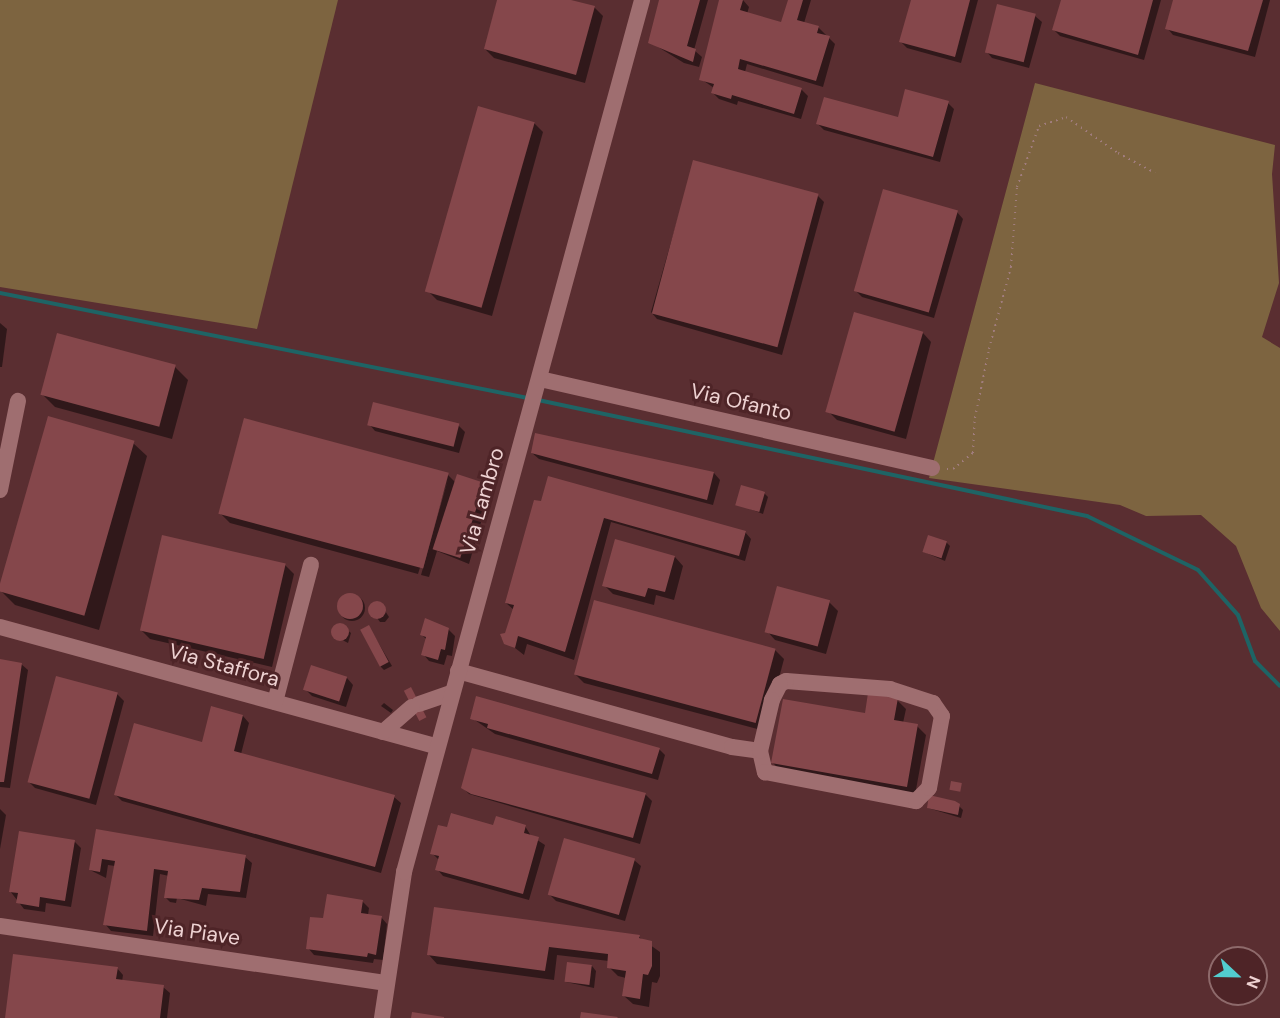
<!DOCTYPE html>
<style>
body{margin:0}
#map{position:relative;width:1280px;height:1018px;overflow:hidden;background:#5a2e31;font-family:"DM Sans",sans-serif}
div>[style]{position:absolute}
.green>*{inset:0;background:#7d6440}
.shadow>*{inset:0;background:#0007}
.round{border-radius:50%}
.stream>*{height:4px;margin:-2px;padding:0 2px;transform-origin:2px;border-radius:2px;background:#1e6465}
.building>*{inset:0;background:#85474b;transform-origin:0 0}
.path>*{height:2px;margin-top:-1px;transform-origin:0;background:repeating-linear-gradient(90deg,#a17d7e 0 1.5px,transparent 0 6px)}
.minor>*{height:16px;margin:-8px;padding:0 8px;transform-origin:8px;border-radius:8px;background:#9f6e70}
span{translate:-50% -50%;white-space:nowrap;text-align:center;line-height:1.15;-webkit-text-stroke:6px #4e2427;paint-order:stroke}
.street-label{font-size:21px;color:#eed2d2}
.north{position:absolute;left:1208px;top:946px;width:60px;height:60px;box-sizing:border-box;background:#4e2427;border:2px solid #8e6a6b;border-radius:50%;rotate:112deg;font-size:16px;font-weight:700;line-height:24px;text-align:center;color:#eed2d2}
.north::after{content:'';display:block;margin:auto;width:21px;height:27px;background:#52cdcf;clip-path:polygon(50% 0,100% 100%,50% 72%,0 100%)}
</style>
<div id="map">
<div class="green">
<div style="clip-path:polygon(0 0,338px 0,257px 329px,0 287px)"></div>
<div style="clip-path:polygon(1035px 83px,1275px 145px,1272px 174px,1279px 283px,1262px 337px,1280px 348px,1280px 631px,1261px 608px,1236px 546px,1201px 515px,1146px 516px,1120px 505px,929px 478px)"></div>
</div>
<div class="shadow">
<div style="clip-path:polygon(498px 0,565px 0,594px 7px,603px 16px,585px 83px,494px 58px,485px 49px)"></div>
<div style="clip-path:polygon(661px 0,708px 0,694px 50px,702px 57px,699px 67px,684px 63px,650px 42px)"></div>
<div style="clip-path:polygon(721px 0,743px 0,749px 7px,747px 14px,782px 24px,789px 0,811px 0,804px 23px,818px 27px,835px 44px,823px 87px,747px 64px,745px 72px,801px 89px,808px 96px,801px 119px,738px 101px,737px 105px,719px 99px,713px 93px,714px 88px,701px 79px)"></div>
<div style="clip-path:polygon(912px 0,978px 0,961px 63px,907px 48px,901px 42px)"></div>
<div style="clip-path:polygon(1062px 0,1161px 0,1144px 60px,1060px 36px,1054px 30px)"></div>
<div style="clip-path:polygon(1175px 0,1270px 0,1255px 57px,1173px 35px,1167px 28px)"></div>
<div style="clip-path:polygon(1035px 16px,1042px 22px,1029px 68px,992px 58px,986px 51px)"></div>
<div style="clip-path:polygon(948px 103px,954px 109px,940px 162px,824px 130px,818px 124px,899px 119px)"></div>
<div style="clip-path:polygon(534px 123px,543px 132px,492px 316px,437px 300px,428px 291px)"></div>
<div style="clip-path:polygon(694px 162px,818px 196px,824px 202px,782px 355px,657px 319px,651px 312px)"></div>
<div style="clip-path:polygon(957px 212px,963px 219px,934px 318px,862px 297px,856px 291px)"></div>
<div style="clip-path:polygon(0 323px,7px 329px,2px 367px,0 367px)"></div>
<div style="clip-path:polygon(923px 333px,931px 342px,906px 439px,837px 420px,828px 411px)"></div>
<div style="clip-path:polygon(175px 367px,188px 380px,172px 439px,55px 407px,42px 394px)"></div>
<div style="clip-path:polygon(369px 424px,458px 425px,465px 432px,459px 453px,375px 431px)"></div>
<div style="clip-path:polygon(133px 443px,147px 456px,99px 630px,15px 605px,2px 592px)"></div>
<div style="clip-path:polygon(532px 453px,714px 473px,720px 480px,713px 505px,539px 459px)"></div>
<div style="clip-path:polygon(448px 475px,456px 483px,484px 484px,490px 491px,469px 564px,437px 551px,429px 577px,421px 575px,448px 479px,418px 574px,230px 523px,221px 514px)"></div>
<div style="clip-path:polygon(764px 493px,768px 497px,763px 514px,737px 504px)"></div>
<div style="clip-path:polygon(535px 501px,745px 532px,751px 539px,745px 561px,611px 522px,574px 660px,527px 644px,524px 655px,501px 637px,507px 634px,514px 610px,506px 603px)"></div>
<div style="clip-path:polygon(946px 542px,950px 546px,945px 561px,924px 552px)"></div>
<div style="clip-path:polygon(675px 557px,683px 566px,674px 600px,656px 595px,654px 605px,613px 594px,604px 585px)"></div>
<div style="clip-path:polygon(285px 565px,294px 574px,272px 667px,150px 639px,141px 630px)"></div>
<div class="round" style="left:339px;top:595px;width:26px;height:26px"></div>
<div style="clip-path:polygon(829px 602px,838px 611px,826px 654px,775px 640px,767px 631px)"></div>
<div style="clip-path:polygon(380px 603px,389px 617px,385px 622px,380px 622px,370px 608px)"></div>
<div style="clip-path:polygon(340px 624px,351px 633px,348px 643px,333px 635px,335px 626px)"></div>
<div style="clip-path:polygon(369px 627px,392px 666px,384px 670px,380px 666px)"></div>
<div style="clip-path:polygon(448px 629px,455px 636px,452px 656px,447px 655px,444px 665px,429px 661px,423px 654px,427px 640px,422px 635px)"></div>
<div style="clip-path:polygon(775px 650px,784px 659px,765px 731px,584px 683px,575px 674px)"></div>
<div style="clip-path:polygon(0 661px,21px 664px,28px 670px,10px 788px,0 787px)"></div>
<div style="clip-path:polygon(347px 678px,353px 685px,346px 707px,312px 696px,305px 689px)"></div>
<div style="clip-path:polygon(117px 694px,124px 701px,96px 805px,35px 788px,29px 782px)"></div>
<div style="clip-path:polygon(897px 700px,906px 709px,903px 723px,917px 726px,926px 735px,915px 795px,782px 772px,773px 763px)"></div>
<div style="clip-path:polygon(384px 703px,393px 710px,391px 713px,381px 706px)"></div>
<div style="clip-path:polygon(212px 708px,243px 716px,249px 723px,241px 754px,394px 797px,401px 803px,381px 873px,122px 801px,116px 795px,203px 744px)"></div>
<div style="clip-path:polygon(472px 718px,659px 749px,665px 755px,658px 780px,495px 734px)"></div>
<div style="clip-path:polygon(463px 788px,645px 794px,652px 801px,640px 844px,469px 794px)"></div>
<div style="clip-path:polygon(959px 806px,963px 810px,961px 818px,928px 808px)"></div>
<div style="clip-path:polygon(0 809px,6px 815px,0 849px)"></div>
<div style="clip-path:polygon(495px 826px,525px 826px,531px 836px,545px 845px,529px 900px,443px 876px,437px 869px,439px 860px,432px 853px,448px 829px)"></div>
<div style="clip-path:polygon(97px 830px,245px 857px,252px 863px,246px 898px,208px 894px,206px 906px,177px 898px,176px 903px,170px 902px,166px 898px,169px 876px,160px 874px,153px 936px,111px 931px,105px 924px,115px 866px,108px 865px,106px 878px,90px 870px)"></div>
<div style="clip-path:polygon(75px 842px,81px 848px,71px 907px,46px 903px,45px 912px,24px 909px,10px 891px)"></div>
<div style="clip-path:polygon(634px 860px,641px 866px,625px 921px,556px 901px,549px 894px)"></div>
<div style="clip-path:polygon(362px 901px,369px 908px,368px 915px,381px 917px,387px 924px,383px 960px,374px 959px,373px 963px,314px 955px,308px 948px)"></div>
<div style="clip-path:polygon(639px 937px,660px 952px,660px 976px,657px 983px,652px 982px,649px 1007px,633px 1004px,624px 996px,626px 978px,618px 976px,609px 967px,609px 961px,557px 955px,554px 980px,437px 964px,429px 955px)"></div>
<div style="clip-path:polygon(592px 966px,596px 971px,594px 988px,566px 982px)"></div>
<div style="clip-path:polygon(117px 968px,123px 975px,122px 982px,163px 987px,170px 993px,167px 1018px,6px 1018px)"></div>
</div>
<div class="stream">
<div style="left:0;top:293px;width:538px;rotate:11.25deg"></div>
<div style="left:538px;top:400px;width:561px;rotate:11.93deg"></div>
<div style="left:1087px;top:516px;width:123px;rotate:25.9deg"></div>
<div style="left:1198px;top:570px;width:60px;rotate:48.4deg"></div>
<div style="left:1238px;top:615px;width:49px;rotate:69.7deg"></div>
<div style="left:1255px;top:661px;width:35px;rotate:45deg"></div>
</div>
<div class="building">
<div style="clip-path:polygon(497px 0,571px 0,595px 6px,576px 75px,484px 49px)"></div>
<div style="clip-path:polygon(659px 0,700px 0,687px 46px,696px 49px,693px 62px,648px 43px)"></div>
<div style="clip-path:polygon(719px 0,743px 0,740px 10px,781px 22px,788px 0,803px 0,797px 20px,819px 26px,817px 33px,830px 36px,816px 81px,740px 59px,738px 69px,802px 88px,794px 114px,732px 95px,731px 99px,711px 93px,714px 84px,699px 80px)"></div>
<div style="clip-path:polygon(911px 0,970px 0,955px 57px,899px 42px)"></div>
<div style="clip-path:polygon(1061px 0,1153px 0,1138px 55px,1052px 30px)"></div>
<div style="clip-path:polygon(1173px 0,1263px 0,1248px 51px,1165px 29px)"></div>
<div style="left:997px;top:4px;width:40px;height:50px;rotate:14deg"></div>
<div style="clip-path:polygon(905px 89px,949px 101px,933px 157px,816px 124px,824px 97px,898px 117px)"></div>
<div style="left:478px;top:106px;width:59px;height:193px;rotate:16deg"></div>
<div style="left:693px;top:160px;width:130px;height:159px;rotate:15deg"></div>
<div style="left:883px;top:189px;width:78px;height:106px;rotate:16deg"></div>
<div style="left:854px;top:312px;width:72px;height:104px;rotate:16deg"></div>
<div style="left:57px;top:333px;width:123px;height:64px;rotate:15deg"></div>
<div style="left:373px;top:402px;width:89px;height:24px;rotate:14deg"></div>
<div style="left:48px;top:416px;width:90px;height:182px;rotate:16deg"></div>
<div style="left:244px;top:418px;width:212px;height:99px;rotate:15deg"></div>
<div style="clip-path:polygon(535px 433px,714px 472px,707px 500px,531px 453px)"></div>
<div style="left:457px;top:474px;width:29px;height:79px;rotate:18deg"></div>
<div style="clip-path:polygon(548px 476px,746px 531px,739px 556px,604px 518px,565px 652px,518px 636px,515px 648px,504px 644px,500px 634px,505px 633px,514px 605px,505px 603px,534px 500px,541px 501px)"></div>
<div style="left:741px;top:485px;width:25px;height:21px;rotate:16deg"></div>
<div style="left:162px;top:535px;width:127px;height:98px;rotate:13deg"></div>
<div style="left:928px;top:535px;width:20px;height:18px;rotate:18deg"></div>
<div style="clip-path:polygon(615px 539px,675px 556px,665px 592px,648px 588px,645px 597px,602px 586px)"></div>
<div style="left:777px;top:586px;width:55px;height:48px;rotate:15deg"></div>
<div class="round" style="left:337px;top:593px;width:26px;height:26px"></div>
<div style="left:594px;top:600px;width:188px;height:77px;rotate:15deg"></div>
<div class="round" style="left:368px;top:601px;width:18px;height:18px"></div>
<div style="clip-path:polygon(425px 618px,449px 628px,445px 650px,441px 649px,438px 660px,421px 655px,426px 637px,420px 635px)"></div>
<div class="round" style="left:331px;top:623px;width:18px;height:18px"></div>
<div style="left:369px;top:625px;width:42px;height:10px;rotate:62deg"></div>
<div style="clip-path:polygon(0 659px,22px 663px,4px 782px,0 782px)"></div>
<div style="left:311px;top:665px;width:38px;height:26px;rotate:18deg"></div>
<div style="left:56px;top:676px;width:64px;height:110px;rotate:15deg"></div>
<div style="left:411px;top:687px;width:34px;height:8px;rotate:63deg"></div>
<div style="clip-path:polygon(868px 693px,898px 698px,894px 720px,918px 724px,907px 787px,771px 763px,783px 699px,865px 713px)"></div>
<div style="clip-path:polygon(476px 696px,660px 748px,652px 774px,487px 728px,488px 724px,470px 719px)"></div>
<div style="clip-path:polygon(211px 706px,243px 715px,234px 751px,395px 795px,375px 867px,114px 795px,134px 723px,202px 742px)"></div>
<div style="clip-path:polygon(472px 748px,646px 793px,633px 838px,471px 794px,461px 788px)"></div>
<div style="left:951px;top:781px;width:11px;height:9px;rotate:10deg"></div>
<div style="clip-path:polygon(929px 795px,955px 801px,960px 804px,958px 815px,927px 808px)"></div>
<div style="clip-path:polygon(451px 813px,493px 825px,496px 816px,526px 825px,524px 833px,539px 837px,523px 894px,435px 870px,439px 856px,430px 854px,438px 825px,447px 827px)"></div>
<div style="clip-path:polygon(96px 829px,246px 855px,240px 892px,202px 888px,199px 900px,164px 898px,168px 871px,154px 869px,147px 931px,103px 925px,115px 861px,102px 859px,100px 872px,89px 870px)"></div>
<div style="clip-path:polygon(19px 831px,75px 840px,65px 901px,40px 897px,39px 907px,16px 903px,18px 893px,9px 892px)"></div>
<div style="left:564px;top:838px;width:74px;height:59px;rotate:16deg"></div>
<div style="clip-path:polygon(327px 894px,363px 900px,361px 913px,382px 916px,376px 955px,368px 953px,367px 957px,306px 949px,310px 917px,323px 918px)"></div>
<div style="clip-path:polygon(434px 907px,640px 935px,639px 938px,652px 941px,652px 966px,648px 975px,643px 974px,640px 999px,622px 996px,626px 971px,607px 968px,608px 954px,549px 947px,545px 971px,427px 955px)"></div>
<div style="clip-path:polygon(13px 954px,118px 967px,116px 979px,164px 985px,160px 1018px,5px 1018px)"></div>
<div style="left:567px;top:962px;width:25px;height:20px;rotate:7deg"></div>
<div style="clip-path:polygon(412px 1012px,444px 1017px,444px 1018px,411px 1018px)"></div>
<div style="clip-path:polygon(581px 1012px,618px 1017px,617px 1018px,580px 1018px)"></div>
</div>
<div class="path">
<div style="left:947px;top:469px;width:6px"></div>
<div style="left:953px;top:469px;width:26px;rotate:-39deg"></div>
<div style="left:973px;top:453px;width:35px;rotate:-87deg"></div>
<div style="left:975px;top:418px;width:70px;rotate:-78.5deg"></div>
<div style="left:989px;top:349px;width:85px;rotate:-75deg"></div>
<div style="left:1011px;top:267px;width:80px;rotate:-85.7deg"></div>
<div style="left:1017px;top:187px;width:65px;rotate:-70.2deg"></div>
<div style="left:1039px;top:126px;width:28px;rotate:-18deg"></div>
<div style="left:1066px;top:117px;width:63px;rotate:34.7deg"></div>
<div style="left:1118px;top:153px;width:42px;rotate:28.4deg"></div>
</div>
<div class="minor">
<div style="left:540px;top:379px;width:402px;rotate:12.8deg"></div>
<div style="left:0;top:490px;width:91px;rotate:-78.6deg"></div>
<div style="left:0;top:627px;width:452px;rotate:15.3deg"></div>
<div style="left:458px;top:671px;width:284px;rotate:15.5deg"></div>
<div style="left:732px;top:747px;width:28px;rotate:8deg"></div>
<div style="left:760px;top:751px;width:22px;rotate:77deg"></div>
<div style="left:765px;top:772px;width:154px;rotate:10.9deg"></div>
<div style="left:916px;top:801px;width:18px;rotate:-45deg"></div>
<div style="left:929px;top:788px;width:73px;rotate:-79.8deg"></div>
<div style="left:942px;top:716px;width:16px;rotate:-125deg"></div>
<div style="left:933px;top:703px;width:45px;rotate:-162deg"></div>
<div style="left:890px;top:689px;width:104px;rotate:-175.6deg"></div>
<div style="left:786px;top:681px;width:7px;rotate:153deg"></div>
<div style="left:780px;top:684px;width:18px;rotate:117deg"></div>
<div style="left:772px;top:700px;width:52px;rotate:103.2deg"></div>
<div style="left:275px;top:702px;width:142px;rotate:-75.3deg"></div>
<div style="left:419px;top:704px;width:34px;rotate:-19deg"></div>
<div style="left:383px;top:732px;width:38px;rotate:-41deg"></div>
<div style="left:0;top:926px;width:391px;rotate:8.4deg"></div>
<div style="left:382px;top:1018px;width:148px;rotate:-81.4deg"></div>
<div style="left:404px;top:872px;width:904px;rotate:-74.73deg"></div>
</div>
<div class="street-label">
<span style="left:741px;top:402px;rotate:13deg">Via Ofanto</span>
<span style="left:482px;top:501px;rotate:-74deg">Via Lambro</span>
<span style="left:224px;top:665px;rotate:15deg">Via Staffora</span>
<span style="left:197px;top:932px;rotate:8deg">Via Piave</span>
</div>
<div class="north">N</div>
</div>
